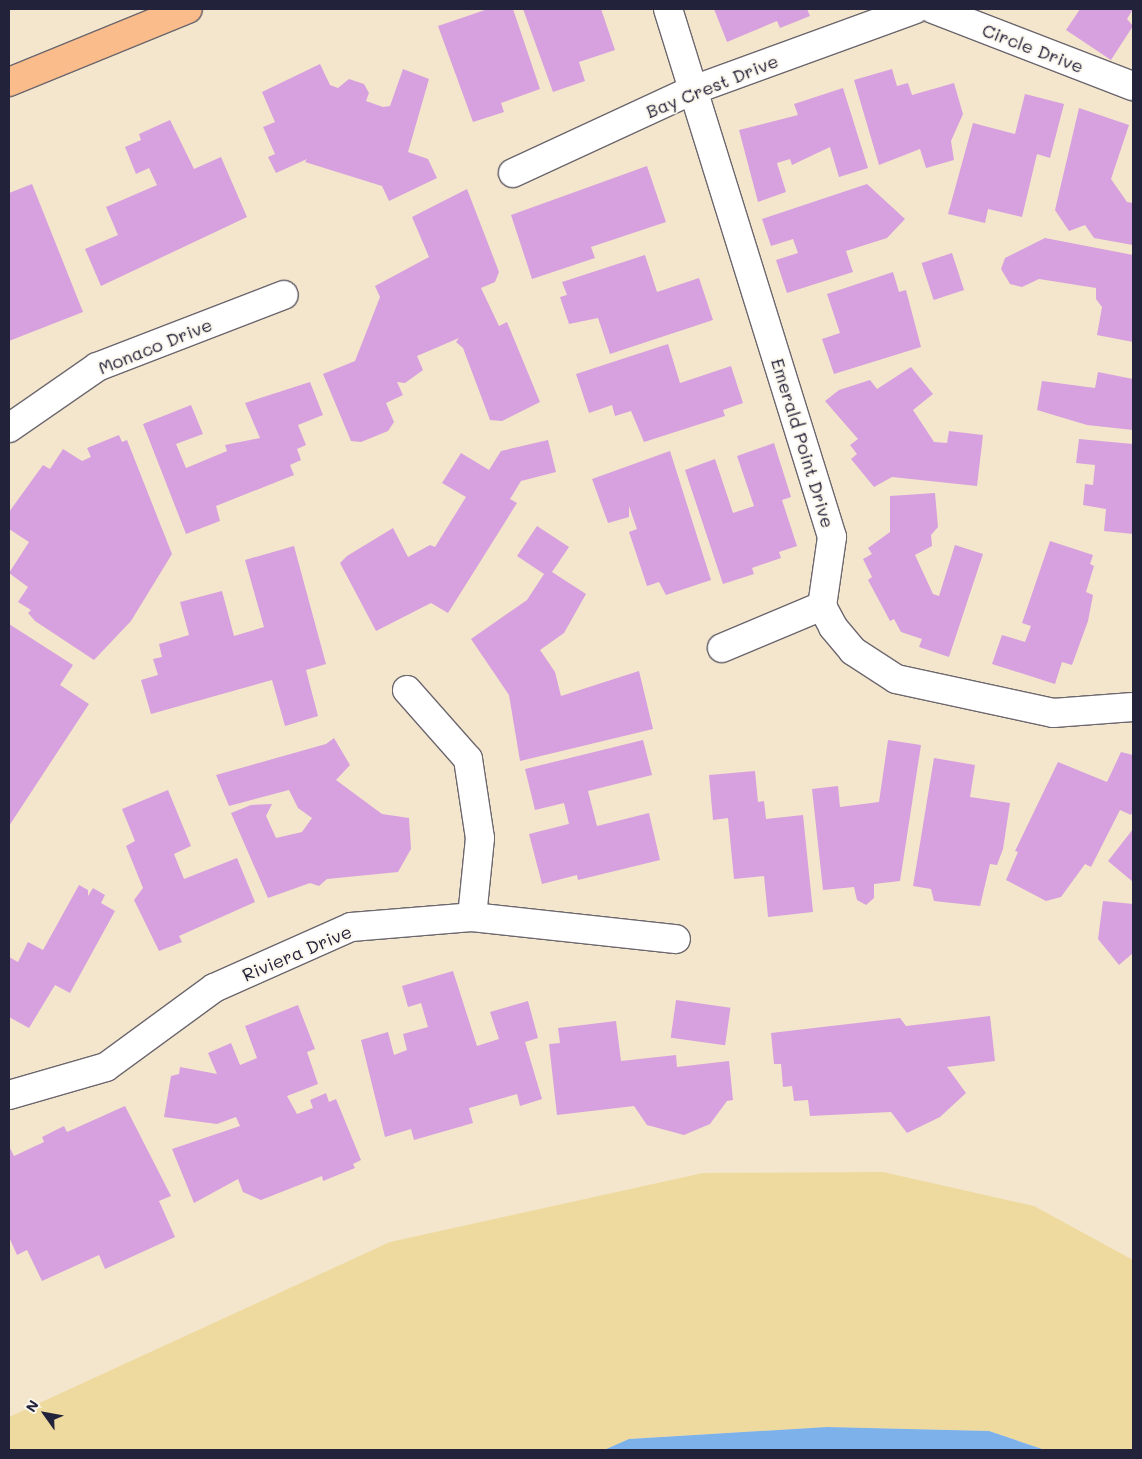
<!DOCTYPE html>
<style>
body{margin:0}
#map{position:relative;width:1142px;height:1459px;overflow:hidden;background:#f4e6cc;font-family:Mali,sans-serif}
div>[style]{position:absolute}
.sand>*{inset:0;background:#eeda9e}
.water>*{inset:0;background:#7db1ea}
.building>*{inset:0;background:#d6a1de;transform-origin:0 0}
.roads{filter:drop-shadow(1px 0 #6c676e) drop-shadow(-1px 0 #6c676e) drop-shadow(0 1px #6c676e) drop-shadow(0 -1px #6c676e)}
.minor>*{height:28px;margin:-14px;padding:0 14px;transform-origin:14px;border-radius:14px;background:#fff}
.highway>*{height:28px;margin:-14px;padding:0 14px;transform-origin:14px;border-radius:14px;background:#f9bc8a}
span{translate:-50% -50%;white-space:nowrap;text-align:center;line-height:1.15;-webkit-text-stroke:4px #fbf7ec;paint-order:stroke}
.street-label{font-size:18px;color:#22223b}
.frame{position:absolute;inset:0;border:10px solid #22223b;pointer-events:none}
.north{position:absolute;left:20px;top:1389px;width:50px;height:50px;-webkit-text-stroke:4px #fbf7ec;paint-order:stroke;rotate:302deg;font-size:14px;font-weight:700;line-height:20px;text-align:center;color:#22223b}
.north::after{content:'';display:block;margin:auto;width:18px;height:22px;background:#22223b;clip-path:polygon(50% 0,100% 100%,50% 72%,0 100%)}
</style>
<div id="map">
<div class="sand">
<div style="clip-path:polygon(883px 1172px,1034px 1206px,1133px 1260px,1133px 1450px,1045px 1450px,989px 1431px,827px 1427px,629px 1439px,604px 1450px,9px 1450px,9px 1417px,390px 1242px,703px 1173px)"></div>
</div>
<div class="water">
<div style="clip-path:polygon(827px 1427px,989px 1431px,1045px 1450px,604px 1450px,629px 1439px)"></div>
</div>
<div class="building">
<div style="clip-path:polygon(488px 9px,513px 9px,540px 89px,501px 103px,504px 112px,473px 122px,438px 26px)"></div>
<div style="clip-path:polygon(523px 9px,601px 9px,615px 50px,579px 62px,585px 81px,553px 92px)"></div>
<div style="clip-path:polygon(714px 9px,807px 9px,810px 16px,780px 28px,777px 21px,727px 42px)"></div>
<div style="clip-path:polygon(1080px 9px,1133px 9px,1127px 19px,1133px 26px,1111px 60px,1066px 30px)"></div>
<div style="clip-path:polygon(320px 64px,330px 85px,338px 88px,349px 79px,364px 84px,369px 93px,366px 101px,383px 107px,390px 106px,403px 69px,429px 79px,408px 152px,428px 159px,437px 178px,389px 201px,382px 186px,305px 162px,307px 159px,276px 173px,268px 157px,275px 154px,263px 127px,275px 122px,262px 92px)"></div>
<div style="clip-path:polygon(892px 69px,897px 86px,908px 83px,912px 95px,954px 83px,963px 114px,951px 141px,954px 160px,926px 168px,920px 149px,879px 165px,854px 80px)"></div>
<div style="clip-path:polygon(843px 88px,868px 168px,839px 177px,830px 147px,792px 165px,790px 159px,777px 163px,786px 192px,758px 202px,739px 130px,798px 115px,794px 104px)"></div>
<div style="clip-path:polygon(1025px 94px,1064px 104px,1050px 158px,1037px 154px,1022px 217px,988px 209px,985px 223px,948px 214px,973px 123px,1015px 134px)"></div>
<div style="clip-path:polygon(1079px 108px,1129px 125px,1111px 179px,1127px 202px,1133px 203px,1133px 245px,1094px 238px,1085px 225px,1069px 231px,1055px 210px)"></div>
<div style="clip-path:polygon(170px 120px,194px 169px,221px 157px,247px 217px,101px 286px,85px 249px,118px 235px,106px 207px,157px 185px,149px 168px,136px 174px,125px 147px,141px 140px,139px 134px)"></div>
<div style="clip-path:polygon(647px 166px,666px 222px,591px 247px,595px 258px,532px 279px,511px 215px)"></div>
<div style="clip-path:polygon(32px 184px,83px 312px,9px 341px,9px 193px)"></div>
<div style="clip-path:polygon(867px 184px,905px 219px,887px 238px,846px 251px,853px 272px,787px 293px,776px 260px,798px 253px,793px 239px,771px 246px,762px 219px)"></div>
<div style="clip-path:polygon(467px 189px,499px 272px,495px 282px,481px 288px,499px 326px,507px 322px,540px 402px,502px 421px,490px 420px,463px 348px,456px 342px,459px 338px,417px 356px,423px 370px,405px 383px,397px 382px,403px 395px,386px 403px,394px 422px,388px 431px,361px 442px,351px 441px,323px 374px,355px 361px,380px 297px,375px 286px,429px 257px,412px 217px)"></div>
<div style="clip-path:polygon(1045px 238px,1133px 255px,1133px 342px,1097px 335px,1102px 307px,1096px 299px,1096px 288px,1039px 279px,1022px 287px,1010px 284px,1001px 269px,1005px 258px)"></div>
<div style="left:952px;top:253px;width:39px;height:32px;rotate:72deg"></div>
<div style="clip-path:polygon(645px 255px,657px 292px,699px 278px,713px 320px,610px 354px,598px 318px,569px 324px,560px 297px,567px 295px,562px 282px)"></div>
<div style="clip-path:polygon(893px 272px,899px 292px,906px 290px,921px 347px,834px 374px,822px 339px,840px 333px,827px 294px)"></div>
<div style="clip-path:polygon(668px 344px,680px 383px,731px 366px,743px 403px,723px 410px,725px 416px,644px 442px,631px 411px,615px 416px,612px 405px,589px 413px,576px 374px)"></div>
<div style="clip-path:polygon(911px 367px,933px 394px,913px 410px,934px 442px,947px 443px,949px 431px,983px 435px,977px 486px,892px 477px,874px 487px,851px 459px,857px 454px,850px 445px,858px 439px,825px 401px,839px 390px,870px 380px,877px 389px)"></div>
<div style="clip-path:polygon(1098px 372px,1133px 379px,1133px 430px,1087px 425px,1037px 410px,1042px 381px,1095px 388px)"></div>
<div style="clip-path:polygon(310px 382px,323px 415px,298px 425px,306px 445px,297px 449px,301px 460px,290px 465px,294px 475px,216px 506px,220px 521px,186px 534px,143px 424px,191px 405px,203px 434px,176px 444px,186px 468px,227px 451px,225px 445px,260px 438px,245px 403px)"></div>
<div style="clip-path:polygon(119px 435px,122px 442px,127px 440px,172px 554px,131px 621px,94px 660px,35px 621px,28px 613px,31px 610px,18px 602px,28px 587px,9px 573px,29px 542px,9px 529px,9px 512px,43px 465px,50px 469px,63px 449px,82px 461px,91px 457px,87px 448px)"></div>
<div style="clip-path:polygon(1079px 439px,1133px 444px,1133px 534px,1104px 531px,1106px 509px,1083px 505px,1085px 484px,1093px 485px,1095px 465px,1076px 463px)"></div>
<div style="clip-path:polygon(548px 440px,556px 472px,521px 481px,510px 499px,517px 503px,448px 613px,431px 603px,376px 631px,340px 563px,347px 556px,393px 528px,408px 557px,430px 545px,435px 547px,466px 497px,442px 483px,461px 453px,489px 470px,501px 451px)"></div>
<div style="clip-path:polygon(774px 443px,791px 497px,782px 500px,797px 546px,779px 552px,781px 558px,752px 568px,754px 574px,723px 584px,685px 470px,715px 459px,733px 513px,754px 506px,737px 456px)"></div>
<div style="clip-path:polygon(670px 451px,711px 580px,666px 595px,659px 582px,647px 586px,629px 532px,637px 529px,629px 506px,629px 517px,608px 523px,592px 479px)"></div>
<div style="clip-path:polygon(935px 493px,938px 527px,931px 535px,932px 546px,915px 555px,933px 594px,939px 596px,955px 545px,983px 554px,949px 657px,919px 647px,922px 639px,901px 632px,894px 619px,890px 621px,868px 580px,872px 577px,863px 559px,872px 554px,868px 548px,890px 532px,890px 496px)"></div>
<div style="clip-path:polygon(537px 526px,569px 547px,552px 572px,586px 594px,564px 633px,540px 650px,555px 672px,561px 696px,639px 671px,653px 729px,520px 761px,509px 695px,471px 639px,527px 600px,544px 574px,517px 556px)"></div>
<div style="clip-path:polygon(1050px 541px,1093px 555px,1090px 564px,1094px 566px,1086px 592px,1093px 595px,1088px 621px,1072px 665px,1062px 662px,1055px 684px,992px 664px,1002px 635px,1025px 642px,1031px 626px,1022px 623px)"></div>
<div style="clip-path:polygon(294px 546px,326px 664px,306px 670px,318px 716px,285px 726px,272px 680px,151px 714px,141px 680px,158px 675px,153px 659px,162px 657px,159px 644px,189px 635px,180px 602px,222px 591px,234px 636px,264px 627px,245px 560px)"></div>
<div style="clip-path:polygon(9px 624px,73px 665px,60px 685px,89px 704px,9px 826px)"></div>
<div style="clip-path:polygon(334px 738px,350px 765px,336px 780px,382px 814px,409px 818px,411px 849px,398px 872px,327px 879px,319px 886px,310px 883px,268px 898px,231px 813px,251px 805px,272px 804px,266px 816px,276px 838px,302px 832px,312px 818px,298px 808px,289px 790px,229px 806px,216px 775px,326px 744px)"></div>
<div style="clip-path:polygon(643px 740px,652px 775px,588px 791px,597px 826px,649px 813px,660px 860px,578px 880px,577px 875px,542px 884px,529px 834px,569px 824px,564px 803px,535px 810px,525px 769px)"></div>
<div style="clip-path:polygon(888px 740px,921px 745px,900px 881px,874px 884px,874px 898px,866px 905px,857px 900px,854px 887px,823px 890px,812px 789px,838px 786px,840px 807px,879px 802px)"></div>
<div style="clip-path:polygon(1121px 752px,1133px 755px,1133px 810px,1131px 815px,1120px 810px,1091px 867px,1085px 864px,1061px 897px,1046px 901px,1006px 880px,1018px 852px,1015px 851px,1058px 762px,1107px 782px)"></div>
<div style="clip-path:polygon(934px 758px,975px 765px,970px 797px,1010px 803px,1003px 849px,997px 865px,990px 864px,980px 906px,934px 901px,931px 889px,913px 886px)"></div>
<div style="clip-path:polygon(755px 771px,758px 802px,764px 801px,766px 819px,803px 815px,813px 912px,768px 917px,764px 876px,734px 879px,728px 818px,713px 820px,709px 775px)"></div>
<div style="clip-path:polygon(168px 790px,191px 846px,174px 854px,184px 879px,237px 858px,255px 902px,179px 936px,182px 942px,159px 951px,134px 900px,143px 888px,126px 846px,135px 841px,122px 809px)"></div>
<div style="clip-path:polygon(1133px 829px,1133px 882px,1108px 861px)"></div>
<div style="clip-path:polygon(79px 885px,88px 890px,88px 896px,93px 888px,105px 895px,101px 903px,115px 911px,70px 993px,55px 985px,29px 1028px,9px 1017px,9px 957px,18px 962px,28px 942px,43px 950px)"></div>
<div style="clip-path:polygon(1103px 901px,1133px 904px,1133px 953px,1119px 965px,1098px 939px)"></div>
<div style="clip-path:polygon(453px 971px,477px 1046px,499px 1039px,490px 1012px,528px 1001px,538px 1038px,525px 1042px,542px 1099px,520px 1106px,517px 1094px,469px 1108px,473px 1123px,414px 1140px,411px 1129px,385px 1137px,361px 1040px,388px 1032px,394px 1055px,407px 1050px,403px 1034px,428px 1027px,421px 1003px,408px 1007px,402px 986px)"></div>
<div style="left:676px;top:1000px;width:55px;height:38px;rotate:8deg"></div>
<div style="clip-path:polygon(298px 1005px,315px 1049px,307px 1052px,318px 1084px,287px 1096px,297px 1114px,313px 1108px,310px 1100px,326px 1093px,329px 1102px,336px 1099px,361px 1160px,353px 1164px,355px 1168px,323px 1181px,322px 1176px,261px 1200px,243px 1192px,238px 1179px,194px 1203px,172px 1149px,240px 1126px,236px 1117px,217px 1124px,164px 1117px,171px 1076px,179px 1074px,180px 1067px,217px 1074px,208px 1053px,231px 1043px,240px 1065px,257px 1058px,245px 1026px)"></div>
<div style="clip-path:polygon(990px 1016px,995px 1061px,947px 1067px,966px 1093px,940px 1117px,907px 1133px,891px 1112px,810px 1116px,808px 1100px,794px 1101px,792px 1086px,783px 1087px,781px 1064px,774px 1064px,771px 1033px,900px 1018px,906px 1026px)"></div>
<div style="clip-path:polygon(616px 1021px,621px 1061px,676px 1055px,677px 1067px,729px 1061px,733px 1100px,727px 1101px,710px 1124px,684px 1135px,647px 1125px,634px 1106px,557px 1115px,549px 1044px,560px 1043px,558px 1028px)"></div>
<div style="clip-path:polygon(125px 1106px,171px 1196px,159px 1201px,175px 1237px,105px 1269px,99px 1255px,42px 1281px,27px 1250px,17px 1255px,9px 1237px,9px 1146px,14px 1156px,44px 1142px,42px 1137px,64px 1126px,67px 1132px)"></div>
</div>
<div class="roads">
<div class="minor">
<div style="left:668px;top:9px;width:553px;rotate:72.74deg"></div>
<div style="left:832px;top:537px;width:70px;rotate:98.2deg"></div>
<div style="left:822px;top:606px;width:24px;rotate:62deg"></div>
<div style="left:833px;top:627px;width:31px;rotate:50deg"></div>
<div style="left:853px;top:651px;width:51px;rotate:33.1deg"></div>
<div style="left:896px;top:679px;width:161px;rotate:12.2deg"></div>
<div style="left:1053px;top:713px;width:80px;rotate:-4.3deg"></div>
<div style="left:933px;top:9px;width:214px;rotate:21.1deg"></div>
<div style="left:513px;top:173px;width:198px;rotate:-24.8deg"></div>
<div style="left:693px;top:90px;width:236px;rotate:-20deg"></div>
<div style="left:9px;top:428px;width:107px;rotate:-34.7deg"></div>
<div style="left:97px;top:367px;width:200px;rotate:-21.1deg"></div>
<div style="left:722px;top:648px;width:108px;rotate:-22.8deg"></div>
<div style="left:407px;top:690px;width:92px;rotate:48.5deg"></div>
<div style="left:468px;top:759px;width:80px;rotate:81.4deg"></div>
<div style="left:480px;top:838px;width:79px;rotate:95.8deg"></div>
<div style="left:9px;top:1095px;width:101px;rotate:-16.1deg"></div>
<div style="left:106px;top:1067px;width:134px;rotate:-36.2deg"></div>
<div style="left:214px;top:988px;width:150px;rotate:-24deg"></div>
<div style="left:351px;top:927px;width:121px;rotate:-4.7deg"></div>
<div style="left:472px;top:917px;width:205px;rotate:6.2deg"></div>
</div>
<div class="highway">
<div style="left:9px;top:82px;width:193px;rotate:-22.2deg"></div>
</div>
</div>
<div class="street-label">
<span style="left:1033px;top:48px;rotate:21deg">Circle Drive</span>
<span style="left:712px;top:86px;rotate:-22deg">Bay Crest Drive</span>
<span style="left:155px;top:346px;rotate:-22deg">Monaco Drive</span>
<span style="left:803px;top:443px;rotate:73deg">Emerald Point Drive</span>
<span style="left:297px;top:953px;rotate:-23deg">Riviera Drive</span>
</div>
<div class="frame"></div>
<div class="north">N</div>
</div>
